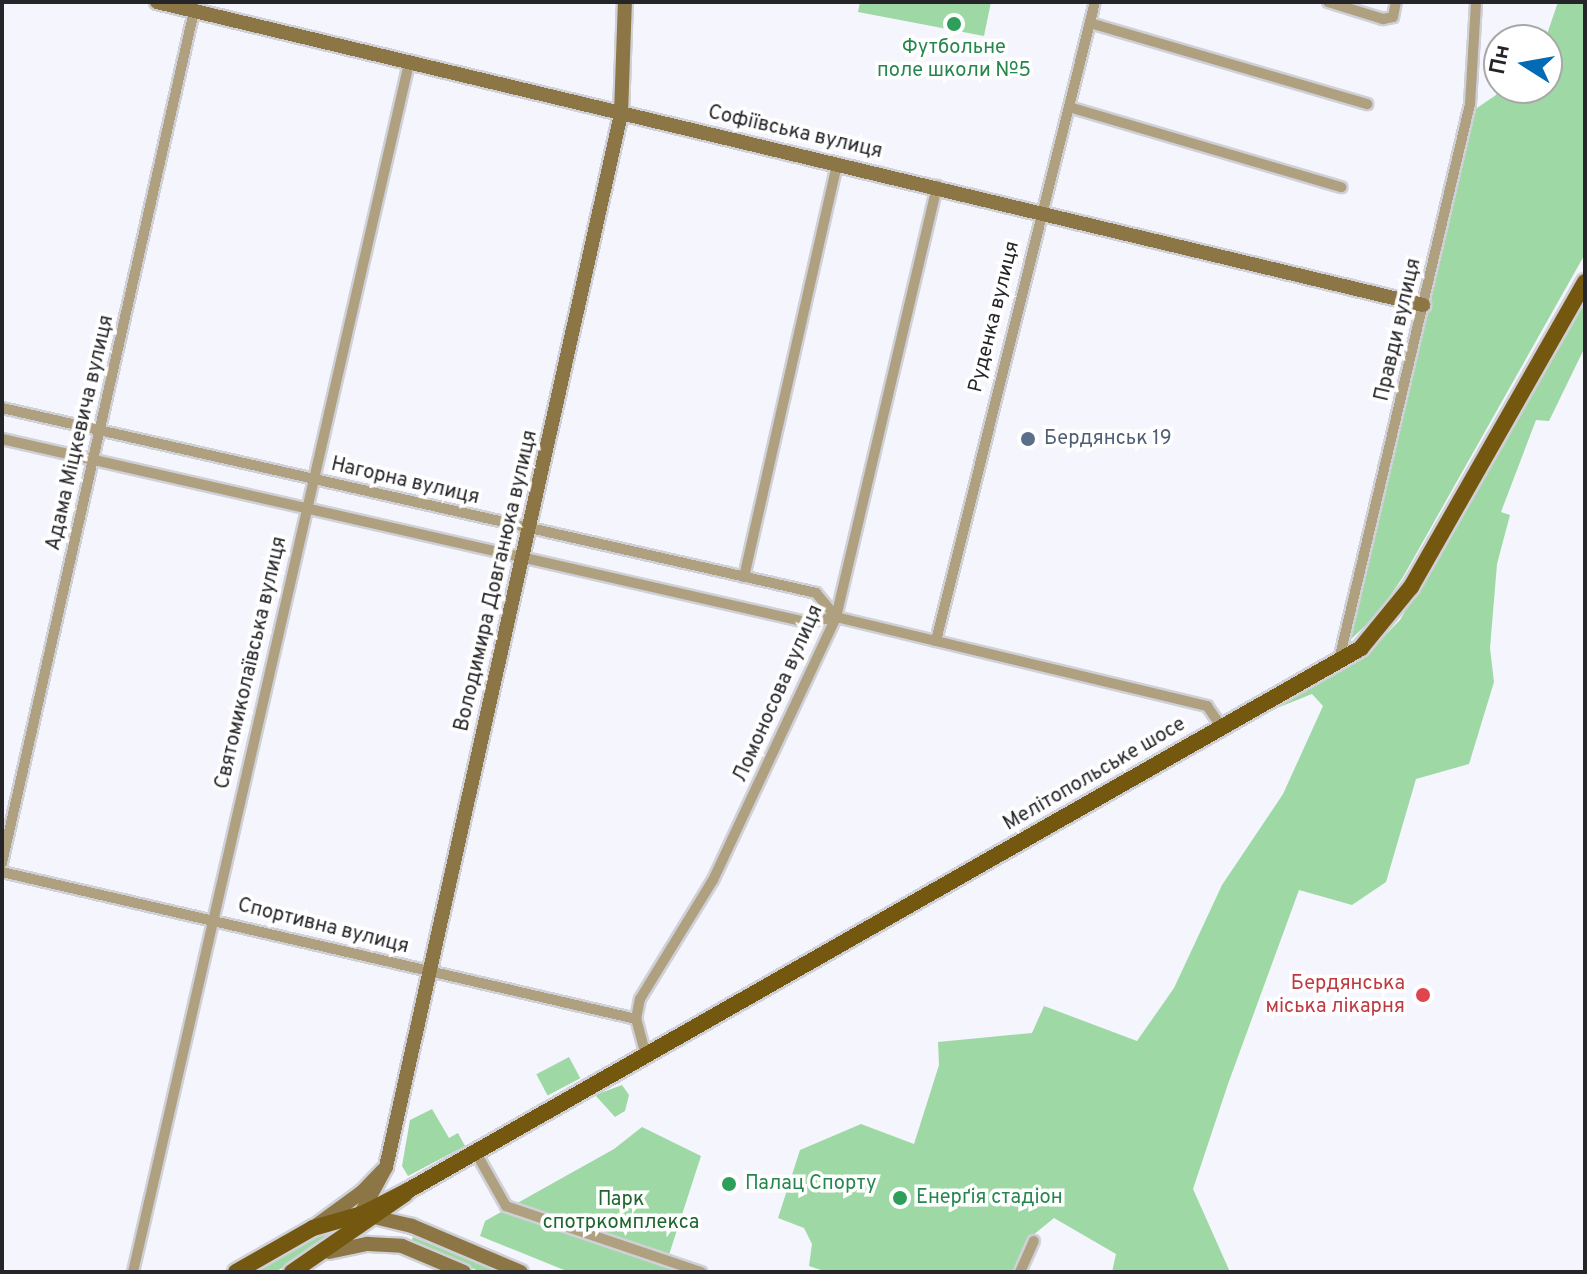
<!DOCTYPE html>
<meta charset="utf-8">
<style>
body{margin:0}
#map{position:relative;width:1587px;height:1274px;overflow:hidden;background:#f5f5fe;font-family:Overpass,sans-serif}
div>[style]{position:absolute}
.green>*{inset:0;background:#9ed9a5;transform-origin:0 0}
.roads{filter:drop-shadow(2px 0 #d0d0d8) drop-shadow(-2px 0 #d0d0d8) drop-shadow(0 2px #d0d0d8) drop-shadow(0 -2px #d0d0d8)}
.street>*{height:10px;margin:-5px;padding:0 5px;transform-origin:5px;border-radius:5px;background:#afa080}
.secondary>*{height:14px;margin:-7px;padding:0 7px;transform-origin:7px;border-radius:7px;background:#8d7645}
.primary>*{height:16px;margin:-8px;padding:0 8px;transform-origin:8px;border-radius:8px;background:#745810}
.dots>*{width:22px;height:22px;translate:-50% -50%;box-sizing:border-box;border:4px solid #fff;border-radius:50%}
span{translate:-50% -50%;white-space:nowrap;text-align:center;line-height:1.15;-webkit-text-stroke:7px #fff;paint-order:stroke}
.leisure-label{font-size:20px;color:#27864d}
.left{translate:0 -50%;text-align:left}
.street-label{font-size:20px;color:#252529}
.service-label{font-size:20px;color:#4e5e75}
.health-label{font-size:20px;color:#be3a42}
.right{translate:-100% -50%;text-align:right}
.park-label{font-size:20px;color:#1f652f}
.frame{position:absolute;inset:0;border:4px solid #252529;pointer-events:none}
.north{position:absolute;left:1483px;top:24px;width:80px;height:80px;box-sizing:border-box;background:#fff;border:2px solid #a8a8a9;border-radius:50%;rotate:281deg;font-size:22px;font-weight:700;line-height:32px;text-align:center;color:#252529}
.north::after{content:'';display:block;margin:auto;width:28px;height:36px;background:#036ab6;clip-path:polygon(50% 0,100% 100%,50% 72%,0 100%)}
</style>
<div id="map">
<div class="green">
<div style="clip-path:polygon(860px 2px,991px 2px,984px 36px,858px 12px)"></div>
<div style="clip-path:polygon(1558px 2px,1585px 2px,1585px 254px,1403px 577px,1377px 615px,1350px 640px,1474px 110px,1496px 95px,1499px 83px,1499px 88px,1547px 88px,1545px 40px)"></div>
<div style="clip-path:polygon(1585px 295px,1585px 347px,1549px 421px,1536px 420px,1501px 512px,1510px 515px,1497px 564px,1490px 648px,1494px 682px,1469px 764px,1416px 779px,1386px 882px,1352px 905px,1299px 890px,1228px 1084px,1193px 1189px,1230px 1272px,1112px 1272px,1116px 1254px,1054px 1218px,1027px 1240px,1014px 1272px,827px 1272px,809px 1266px,812px 1244px,804px 1228px,778px 1218px,800px 1150px,861px 1124px,914px 1144px,939px 1065px,938px 1042px,1032px 1033px,1044px 1006px,1137px 1041px,1174px 988px,1222px 885px,1283px 794px,1323px 706px,1312px 694px,1277px 708px,1362px 659px,1400px 620px)"></div>
<div style="left:569px;top:1057px;width:24px;height:37px;rotate:62deg"></div>
<div style="clip-path:polygon(622px 1085px,629px 1095px,625px 1111px,615px 1117px,595px 1095px)"></div>
<div style="clip-path:polygon(432px 1109px,449px 1138px,458px 1133px,465px 1146px,408px 1176px,402px 1166px,410px 1120px)"></div>
<div style="clip-path:polygon(642px 1127px,701px 1156px,665px 1267px,678px 1272px,569px 1272px,480px 1236px,485px 1221px,614px 1149px)"></div>
<div style="clip-path:polygon(327px 1228px,334px 1232px,333px 1239px,275px 1272px,250px 1272px)"></div>
<div style="clip-path:polygon(413px 1237px,499px 1272px,481px 1272px,411px 1242px)"></div>
</div>
<div class="roads">
<div class="street">
<div style="left:1328px;top:2px;width:58px;rotate:17.2deg"></div>
<div style="left:1383px;top:19px;width:10px;rotate:-11deg"></div>
<div style="left:1393px;top:17px;width:15px;rotate:-79deg"></div>
<div style="left:1090px;top:23px;width:289px;rotate:16.3deg"></div>
<div style="left:1069px;top:107px;width:284px;rotate:16.4deg"></div>
<div style="left:2px;top:408px;width:835px;rotate:12.8deg"></div>
<div style="left:816px;top:593px;width:31px;rotate:50deg"></div>
<div style="left:2px;top:439px;width:825px;rotate:12.82deg"></div>
<div style="left:806px;top:622px;width:30px;rotate:-9deg"></div>
<div style="left:836px;top:617px;width:382px;rotate:13.5deg"></div>
<div style="left:1207px;top:706px;width:24px;rotate:55deg"></div>
<div style="left:744px;top:577px;width:424px;rotate:-77.3deg"></div>
<div style="left:936px;top:641px;width:658px;rotate:-76.03deg"></div>
<div style="left:1339px;top:660px;width:571px;rotate:-76.74deg"></div>
<div style="left:1470px;top:104px;width:102px;rotate:-86.6deg"></div>
<div style="left:2px;top:863px;width:873px;rotate:-77.3deg"></div>
<div style="left:2px;top:872px;width:651px;rotate:13.05deg"></div>
<div style="left:645px;top:1052px;width:34px;rotate:-105deg"></div>
<div style="left:636px;top:1019px;width:20px;rotate:-79deg"></div>
<div style="left:640px;top:999px;width:140px;rotate:-58.5deg"></div>
<div style="left:713px;top:880px;width:290px;rotate:-64.9deg"></div>
<div style="left:836px;top:617px;width:443px;rotate:-76.8deg"></div>
<div style="left:475px;top:1151px;width:63px;rotate:60.6deg"></div>
<div style="left:506px;top:1206px;width:206px;rotate:18.7deg"></div>
<div style="left:133px;top:1272px;width:1240px;rotate:-77.14deg"></div>
<div style="left:1020px;top:1272px;width:34px;rotate:-66deg"></div>
</div>
<div class="secondary">
<div style="left:157px;top:2px;width:1302px;rotate:13.46deg"></div>
<div style="left:360px;top:1215px;width:55px;rotate:-61.6deg"></div>
<div style="left:386px;top:1167px;width:1079px;rotate:-77.42deg"></div>
<div style="left:621px;top:114px;width:112px;rotate:-88deg"></div>
<div style="left:366px;top:1215px;width:47px;rotate:13.4deg"></div>
<div style="left:412px;top:1226px;width:118px;rotate:22.9deg"></div>
<div style="left:317px;top:1225px;width:56px;rotate:-36.3deg"></div>
<div style="left:362px;top:1192px;width:30px;rotate:-46deg"></div>
<div style="left:329px;top:1252px;width:40px;rotate:-12deg"></div>
<div style="left:368px;top:1244px;width:34px;rotate:3deg"></div>
<div style="left:402px;top:1246px;width:67px;rotate:22.8deg"></div>
</div>
<div class="primary">
<div style="left:236px;top:1272px;width:89px;rotate:-29.7deg"></div>
<div style="left:313px;top:1228px;width:51px;rotate:-15.9deg"></div>
<div style="left:362px;top:1214px;width:53px;rotate:-27.1deg"></div>
<div style="left:409px;top:1190px;width:1095px;rotate:-29.65deg"></div>
<div style="left:1361px;top:648px;width:79px;rotate:-50.7deg"></div>
<div style="left:1411px;top:587px;width:351px;rotate:-60.3deg"></div>
<div style="left:292px;top:1272px;width:137px;rotate:-34.6deg"></div>
</div>
</div>
<div class="dots">
<div style="left:954px;top:24px;background:#2e9e5b"></div>
<div style="left:1028px;top:439px;background:#5c6f8a"></div>
<div style="left:1423px;top:995px;background:#e0444e"></div>
<div style="left:729px;top:1184px;background:#2e9e5b"></div>
<div style="left:900px;top:1198px;background:#2e9e5b"></div>
</div>
<div class="leisure-label">
<span style="left:954px;top:60px">Футбольне<br>поле школи №5</span>
<span class="left" style="left:745px;top:1184px">Палац Спорту</span>
<span class="left" style="left:916px;top:1198px">Енерґія стадіон</span>
</div>
<div class="street-label">
<span style="left:795px;top:133px;rotate:13deg">Софіївська вулиця</span>
<span style="left:995px;top:317px;rotate:-76deg">Руденка вулиця</span>
<span style="left:1399px;top:330px;rotate:-77deg">Правди вулиця</span>
<span style="left:81px;top:433px;rotate:-77deg">Адама Міцкевича вулиця</span>
<span style="left:405px;top:482px;rotate:13deg">Нагорна вулиця</span>
<span style="left:497px;top:581px;rotate:-77deg">Володимира Довганюка вулиця</span>
<span style="left:252px;top:663px;rotate:-77deg">Святомиколаївська вулиця</span>
<span style="left:779px;top:694px;rotate:-66deg">Ломоносова вулиця</span>
<span style="left:1095px;top:775px;rotate:-30deg">Мелітопольське шосе</span>
<span style="left:323px;top:927px;rotate:14deg">Спортивна вулиця</span>
</div>
<div class="service-label">
<span class="left" style="left:1044px;top:439px">Бердянськ 19</span>
</div>
<div class="health-label">
<span class="right" style="left:1405px;top:996px">Бердянська<br>міська лікарня</span>
</div>
<div class="park-label">
<span style="left:621px;top:1212px">Парк<br>спотркомплекса</span>
</div>
<div class="frame"></div>
<div class="north">Пн</div>
</div>
